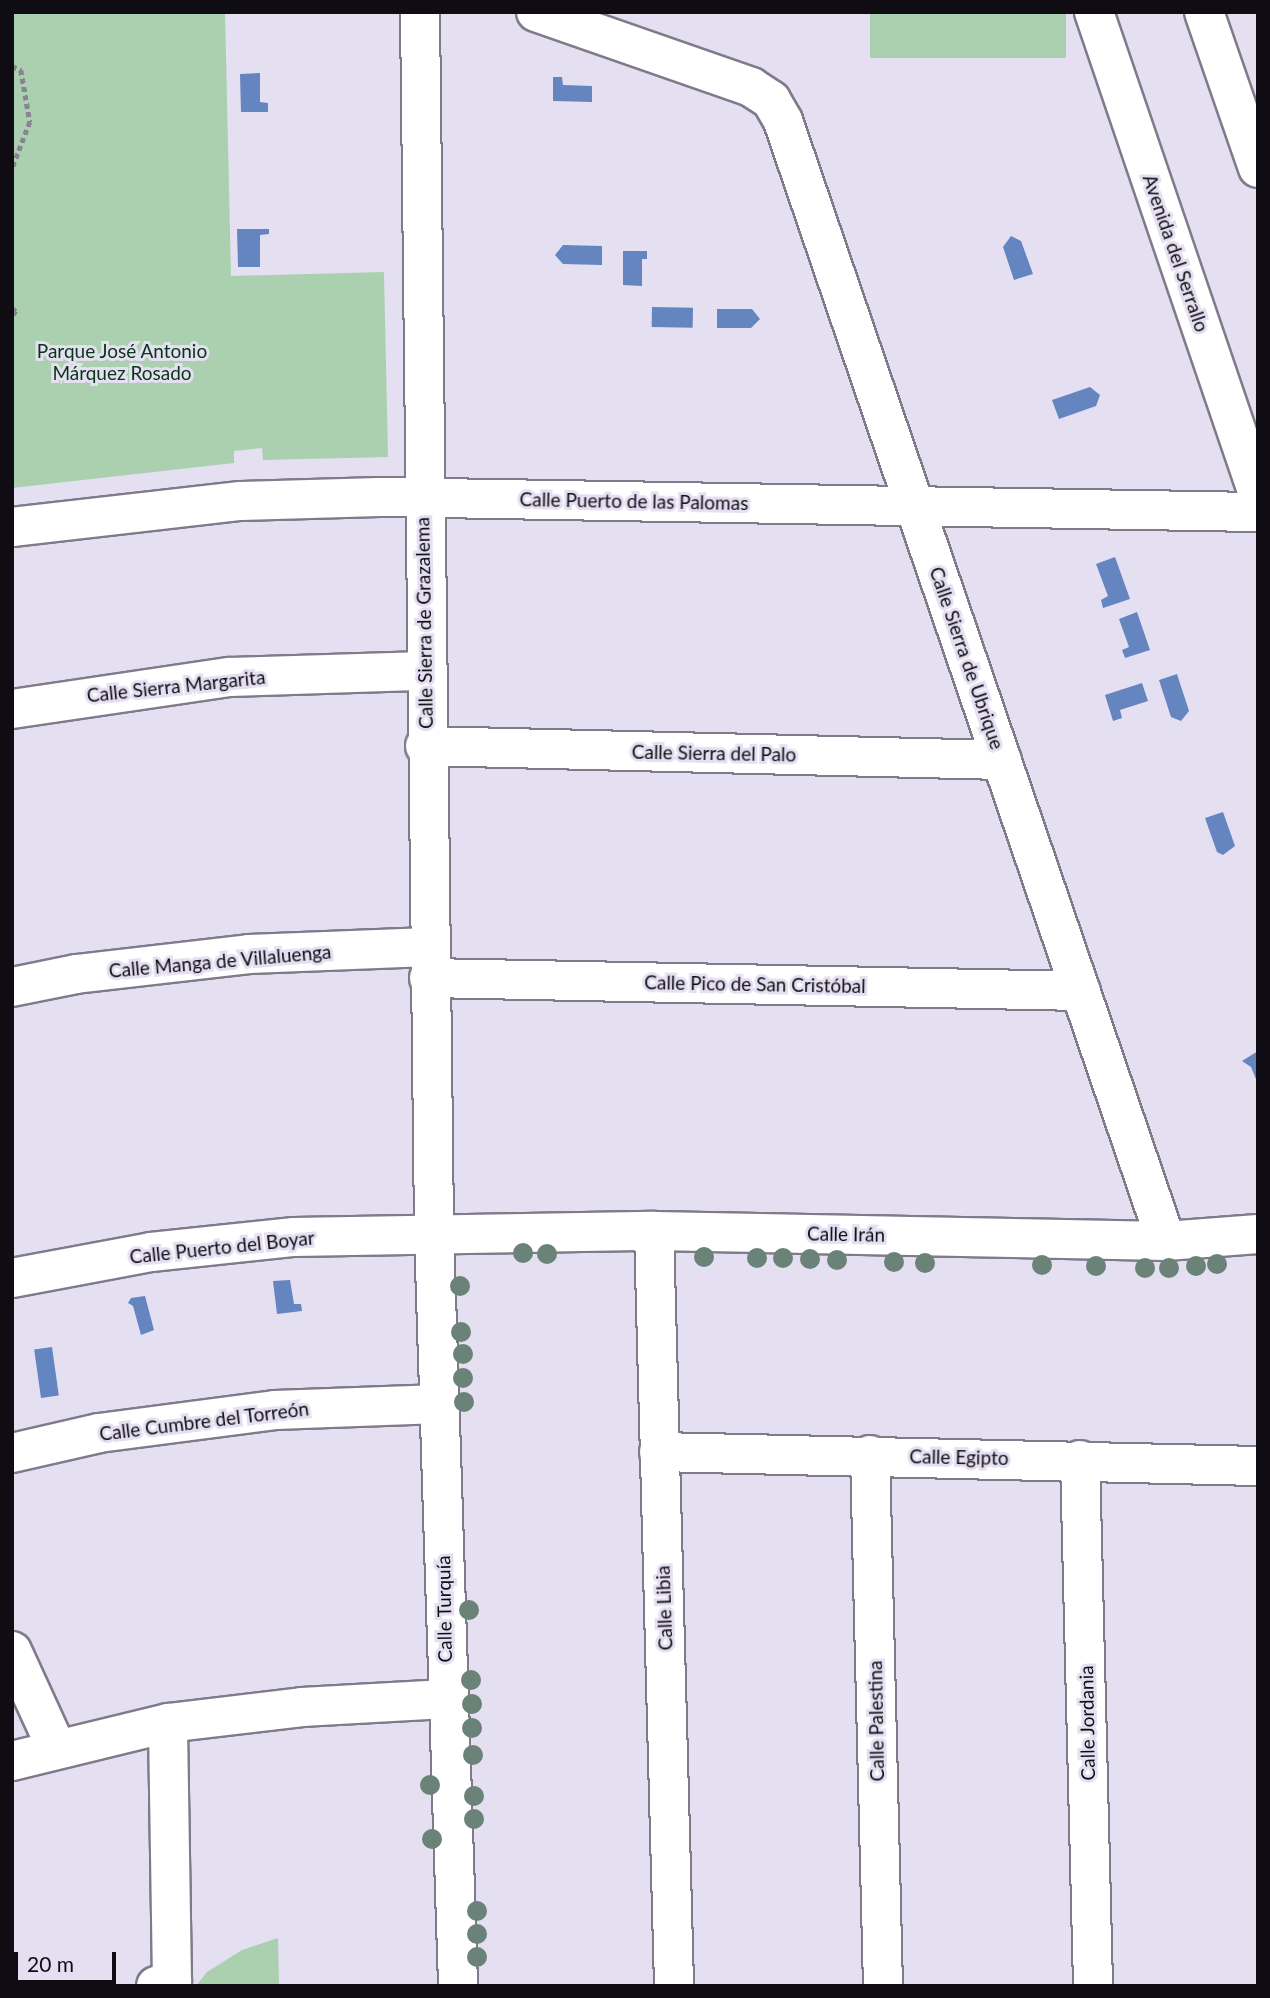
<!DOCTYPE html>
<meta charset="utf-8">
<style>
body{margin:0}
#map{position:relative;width:1270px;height:1998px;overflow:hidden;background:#e4dff1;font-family:Lato,sans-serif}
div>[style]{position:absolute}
.green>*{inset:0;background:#aad0b0;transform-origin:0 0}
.water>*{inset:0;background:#6485bf;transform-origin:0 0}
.path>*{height:4.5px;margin-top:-2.25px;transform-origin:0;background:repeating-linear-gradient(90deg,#888491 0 5px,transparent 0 8.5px)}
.roads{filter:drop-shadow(2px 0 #7f7b8b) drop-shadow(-2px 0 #7f7b8b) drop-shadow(0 2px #7f7b8b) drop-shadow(0 -2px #7f7b8b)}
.street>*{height:38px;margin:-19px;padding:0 19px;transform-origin:19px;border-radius:19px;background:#fff}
.secondary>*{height:38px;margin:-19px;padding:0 19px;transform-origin:19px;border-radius:19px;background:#fff}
.trees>*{width:20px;height:20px;margin:-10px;border-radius:50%;background:#6a8278}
span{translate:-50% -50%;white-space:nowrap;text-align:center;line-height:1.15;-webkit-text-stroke:6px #e4dff1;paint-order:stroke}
.street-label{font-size:19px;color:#0f0d13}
.park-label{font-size:19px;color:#073615}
.frame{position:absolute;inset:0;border:14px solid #0f0d13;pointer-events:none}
.scale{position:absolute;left:14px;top:1952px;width:102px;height:32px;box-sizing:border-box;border:4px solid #0f0d13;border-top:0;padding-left:9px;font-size:21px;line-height:24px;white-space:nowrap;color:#0f0d13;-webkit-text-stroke:5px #e4dff1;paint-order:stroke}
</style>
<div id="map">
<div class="green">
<div style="clip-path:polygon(12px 12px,225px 12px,231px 276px,384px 272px,388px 457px,263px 460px,262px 448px,234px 451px,234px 463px,12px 488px)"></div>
<div style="left:870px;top:12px;width:196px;height:46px"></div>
<div style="clip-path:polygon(278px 1938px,279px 1986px,196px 1986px,207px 1972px,242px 1950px)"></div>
</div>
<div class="water">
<div style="clip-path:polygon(260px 73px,260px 102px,268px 103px,268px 112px,241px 112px,240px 74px)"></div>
<div style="clip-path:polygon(553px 77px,562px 77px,563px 85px,592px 86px,592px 102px,553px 101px)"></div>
<div style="clip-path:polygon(237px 229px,269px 229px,269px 234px,260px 235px,260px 267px,238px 267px)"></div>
<div style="clip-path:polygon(1011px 236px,1021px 241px,1033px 274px,1014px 280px,1003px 247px)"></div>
<div style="clip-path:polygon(563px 245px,602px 246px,602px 265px,563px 264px,555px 255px)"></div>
<div style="clip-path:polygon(623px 251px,647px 251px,647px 259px,642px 259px,642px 286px,623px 285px)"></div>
<div style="left:652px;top:307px;width:41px;height:20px;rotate:1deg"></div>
<div style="clip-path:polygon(717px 309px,752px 309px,760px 319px,751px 328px,717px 328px)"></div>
<div style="clip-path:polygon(1090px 387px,1100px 395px,1096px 406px,1059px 419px,1052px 400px)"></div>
<div style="clip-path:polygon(1115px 557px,1130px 599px,1103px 608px,1101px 600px,1108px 596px,1096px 564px)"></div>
<div style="clip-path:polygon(1137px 612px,1150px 650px,1125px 658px,1122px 650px,1129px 647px,1119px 619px)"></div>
<div style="clip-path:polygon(1177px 674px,1189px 711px,1181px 721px,1171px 717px,1159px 680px)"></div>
<div style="clip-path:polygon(1142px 683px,1148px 701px,1120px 710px,1122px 718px,1113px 721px,1105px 695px)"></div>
<div style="clip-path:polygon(1223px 812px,1235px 846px,1223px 855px,1217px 852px,1205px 818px)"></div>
<div style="clip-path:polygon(1258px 1051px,1258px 1084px,1251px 1067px,1242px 1061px)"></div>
<div style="clip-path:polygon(290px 1280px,294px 1304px,301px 1304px,302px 1311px,277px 1314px,273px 1281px)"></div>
<div style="clip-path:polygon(145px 1296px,154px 1330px,141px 1335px,133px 1306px,128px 1303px,131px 1298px)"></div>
<div style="left:52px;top:1347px;width:49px;height:18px;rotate:82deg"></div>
</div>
<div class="path">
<div style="left:12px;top:66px;width:10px;rotate:24deg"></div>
<div style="left:21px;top:70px;width:53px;rotate:80.2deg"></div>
<div style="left:30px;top:122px;width:50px;rotate:111deg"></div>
<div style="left:12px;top:308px;width:5px;rotate:37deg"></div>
<div style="left:16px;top:311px;width:7px;rotate:124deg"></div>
</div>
<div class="roads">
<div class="street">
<div style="left:420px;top:12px;width:1221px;rotate:89.34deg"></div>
<div style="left:434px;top:1233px;width:753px;rotate:88.17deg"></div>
<div style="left:536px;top:12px;width:228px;rotate:19.2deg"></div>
<div style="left:751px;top:87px;width:24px;rotate:33deg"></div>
<div style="left:771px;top:100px;width:24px;rotate:60deg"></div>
<div style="left:783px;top:121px;width:1184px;rotate:71.12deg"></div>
<div style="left:12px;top:527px;width:230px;rotate:-6.5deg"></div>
<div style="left:241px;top:501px;width:138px;rotate:-1.7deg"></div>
<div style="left:379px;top:497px;width:879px;rotate:0.98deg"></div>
<div style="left:12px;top:709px;width:220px;rotate:-8.4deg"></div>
<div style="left:230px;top:677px;width:195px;rotate:-1.8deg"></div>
<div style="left:425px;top:746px;width:577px;rotate:1.39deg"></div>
<div style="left:429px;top:978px;width:652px;rotate:1.14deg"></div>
<div style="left:12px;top:987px;width:65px;rotate:-11.5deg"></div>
<div style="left:76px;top:974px;width:174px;rotate:-6.6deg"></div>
<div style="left:249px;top:954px;width:180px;rotate:-2.2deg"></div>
<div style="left:654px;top:1231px;width:755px;rotate:88.48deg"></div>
<div style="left:12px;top:1278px;width:141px;rotate:-10.6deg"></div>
<div style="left:151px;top:1252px;width:144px;rotate:-6deg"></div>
<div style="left:294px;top:1237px;width:360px;rotate:-1deg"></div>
<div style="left:654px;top:1231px;width:512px;rotate:1.12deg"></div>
<div style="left:1166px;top:1241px;width:92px;rotate:-4.4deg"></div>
<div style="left:659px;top:1452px;width:599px;rotate:1.34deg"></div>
<div style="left:12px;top:1453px;width:89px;rotate:-12.9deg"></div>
<div style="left:99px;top:1433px;width:177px;rotate:-7.4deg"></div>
<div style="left:275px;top:1410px;width:165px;rotate:-2.1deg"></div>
<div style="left:870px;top:1455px;width:531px;rotate:88.6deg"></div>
<div style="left:1080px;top:1460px;width:526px;rotate:88.58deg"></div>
<div style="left:12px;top:1651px;width:106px;rotate:65.4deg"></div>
<div style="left:12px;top:1761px;width:161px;rotate:-13.7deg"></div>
<div style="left:168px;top:1723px;width:135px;rotate:-6.8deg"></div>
<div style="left:302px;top:1707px;width:144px;rotate:-3.2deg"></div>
<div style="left:156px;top:1986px;width:17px;rotate:-17deg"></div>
<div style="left:172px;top:1981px;width:258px;rotate:-90.9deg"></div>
</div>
<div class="secondary">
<div style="left:1094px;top:12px;width:509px;rotate:71.21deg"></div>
<div style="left:1204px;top:12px;width:165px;rotate:70.9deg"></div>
</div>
</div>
<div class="trees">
<div style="left:523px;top:1253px"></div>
<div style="left:547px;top:1254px"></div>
<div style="left:704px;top:1257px"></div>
<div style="left:757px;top:1258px"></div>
<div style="left:783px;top:1258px"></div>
<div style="left:810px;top:1259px"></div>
<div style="left:837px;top:1260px"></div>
<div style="left:894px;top:1262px"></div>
<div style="left:925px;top:1263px"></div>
<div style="left:1217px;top:1264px"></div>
<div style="left:1042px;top:1265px"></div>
<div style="left:1096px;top:1266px"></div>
<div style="left:1196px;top:1266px"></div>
<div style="left:1145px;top:1268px"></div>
<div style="left:1169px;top:1268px"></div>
<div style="left:460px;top:1286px"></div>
<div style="left:461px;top:1332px"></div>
<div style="left:463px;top:1354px"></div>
<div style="left:463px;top:1378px"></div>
<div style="left:464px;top:1402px"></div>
<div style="left:469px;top:1610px"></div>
<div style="left:471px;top:1680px"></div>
<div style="left:472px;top:1704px"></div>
<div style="left:472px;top:1728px"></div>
<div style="left:473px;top:1755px"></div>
<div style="left:430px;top:1785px"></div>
<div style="left:474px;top:1796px"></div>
<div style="left:474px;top:1819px"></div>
<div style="left:432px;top:1839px"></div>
<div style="left:477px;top:1911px"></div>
<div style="left:477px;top:1934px"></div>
<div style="left:477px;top:1957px"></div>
</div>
<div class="street-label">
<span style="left:1176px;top:253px;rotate:71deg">Avenida del Serrallo</span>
<span style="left:634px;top:501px;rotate:1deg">Calle Puerto de las Palomas</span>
<span style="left:424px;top:623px;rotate:-91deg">Calle Sierra de Grazalema</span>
<span style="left:967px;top:658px;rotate:71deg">Calle Sierra de Ubrique</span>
<span style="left:176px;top:686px;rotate:-6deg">Calle Sierra Margarita</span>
<span style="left:714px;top:753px;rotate:1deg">Calle Sierra del Palo</span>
<span style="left:220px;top:961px;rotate:-5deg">Calle Manga de Villaluenga</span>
<span style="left:755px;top:984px;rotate:1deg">Calle Pico de San Cristóbal</span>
<span style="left:846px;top:1234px;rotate:1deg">Calle Irán</span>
<span style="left:222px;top:1247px;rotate:-6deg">Calle Puerto del Boyar</span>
<span style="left:204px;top:1421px;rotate:-7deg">Calle Cumbre del Torreón</span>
<span style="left:959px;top:1457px;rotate:1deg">Calle Egipto</span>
<span style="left:664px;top:1608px;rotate:-92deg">Calle Libia</span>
<span style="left:444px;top:1609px;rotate:-91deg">Calle Turquía</span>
<span style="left:876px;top:1721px;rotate:-91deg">Calle Palestina</span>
<span style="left:1087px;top:1723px;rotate:-91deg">Calle Jordania</span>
</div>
<div class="park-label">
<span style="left:122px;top:362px">Parque José Antonio<br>Márquez Rosado</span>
</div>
<div class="frame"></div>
<div class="scale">20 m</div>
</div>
